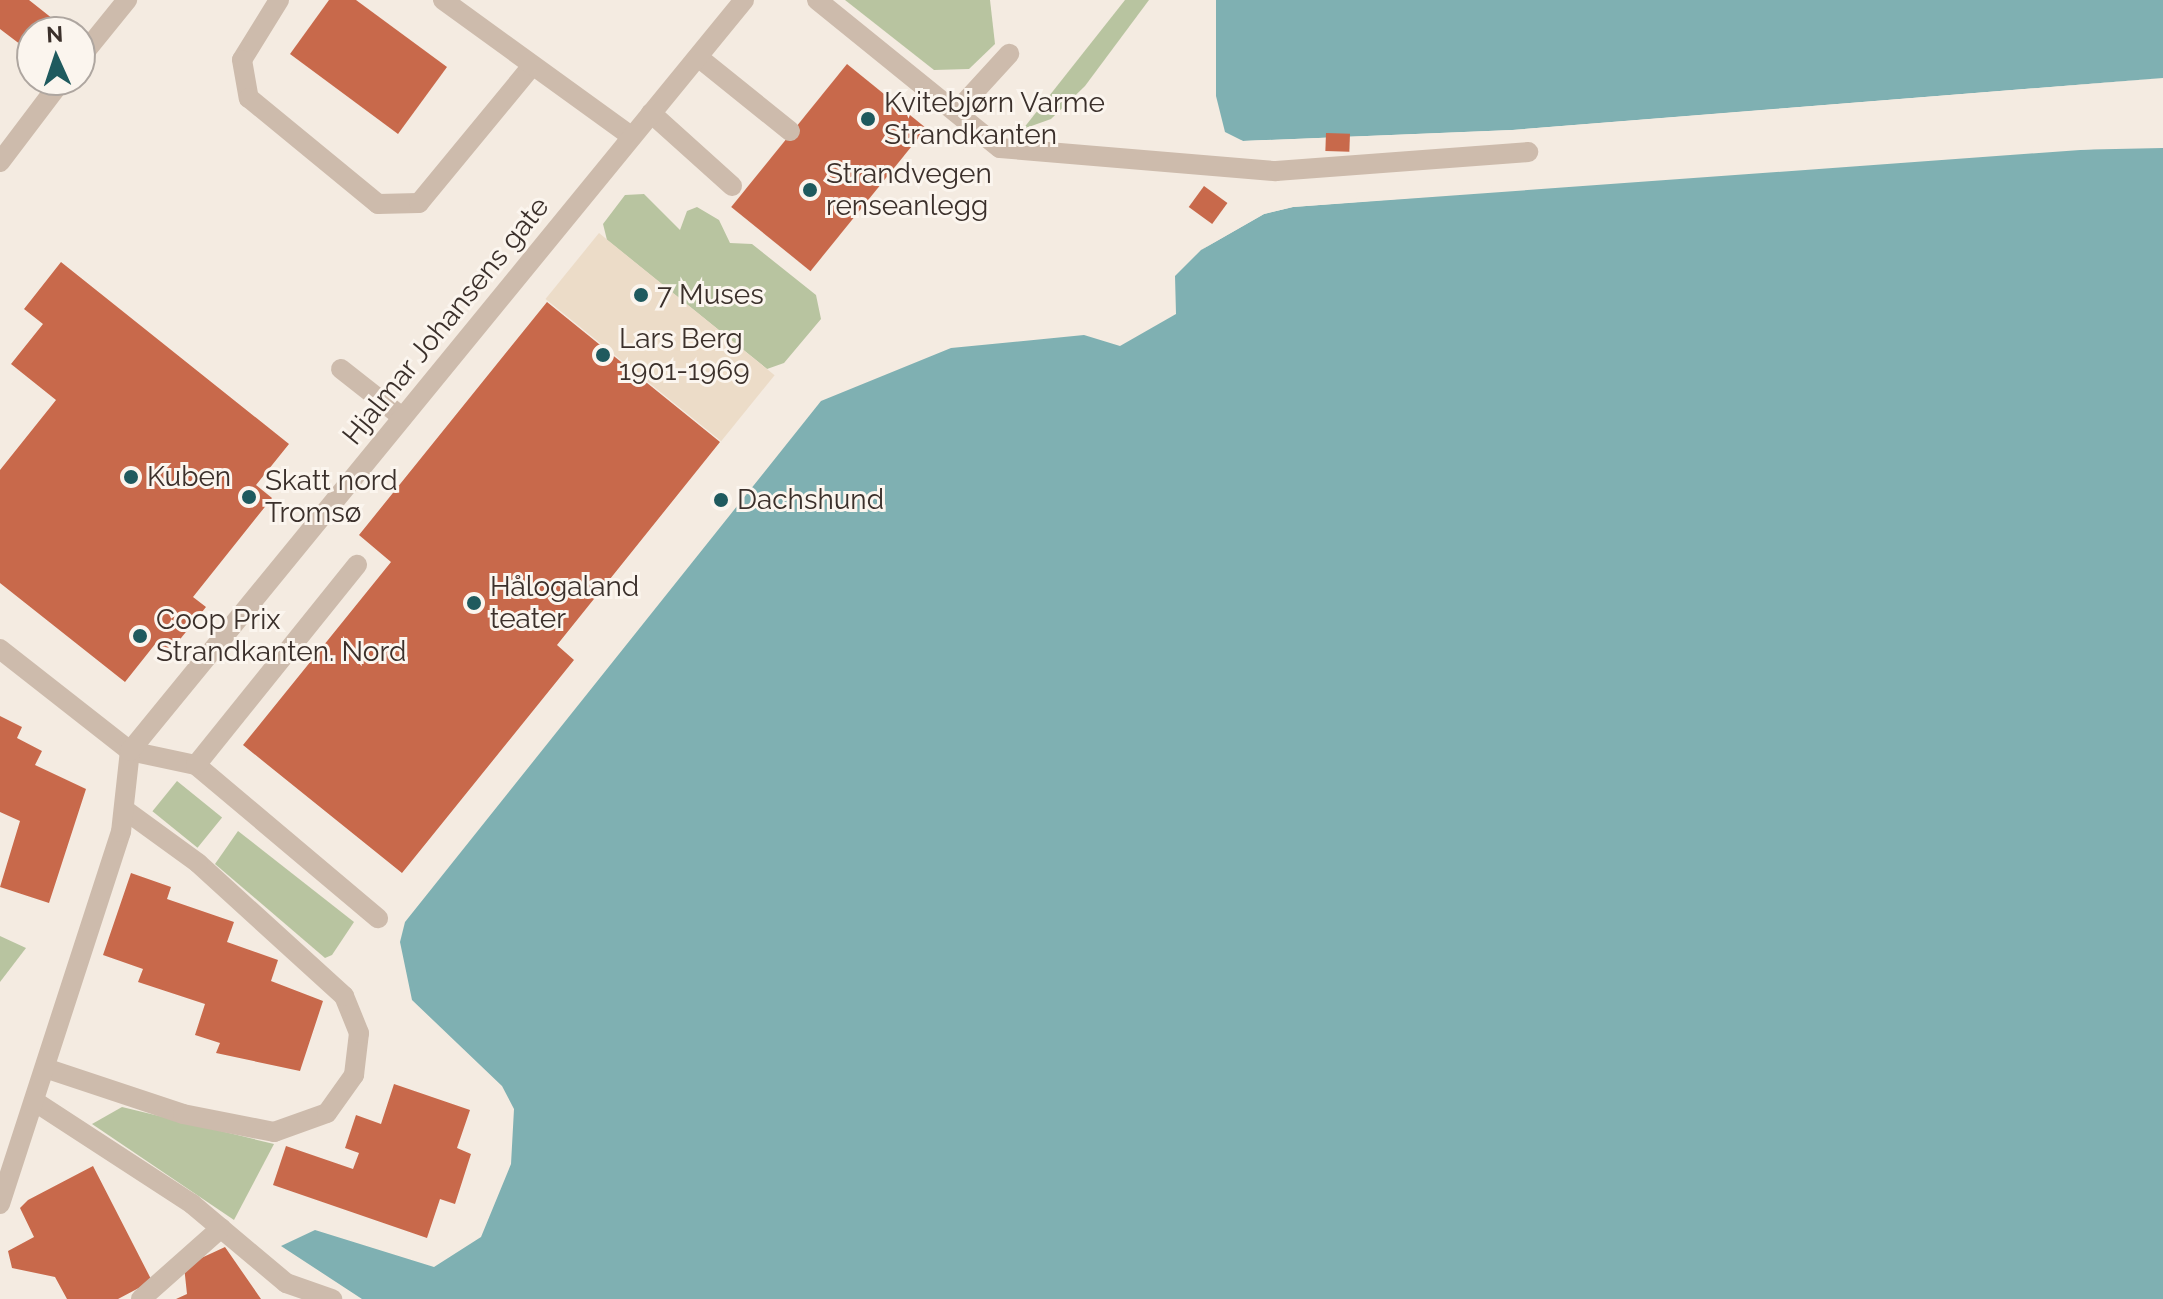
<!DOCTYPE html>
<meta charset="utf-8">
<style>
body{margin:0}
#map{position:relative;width:2163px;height:1299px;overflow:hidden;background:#f4ebe1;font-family:Raleway,sans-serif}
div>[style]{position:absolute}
.green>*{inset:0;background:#b8c4a0;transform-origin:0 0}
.plaza>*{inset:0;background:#ecdcc8;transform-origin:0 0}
.water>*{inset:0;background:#7fb0b2}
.pier>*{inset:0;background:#f4ebe1}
.building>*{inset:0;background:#c8694b;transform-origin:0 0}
.minor>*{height:20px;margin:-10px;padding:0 10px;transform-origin:10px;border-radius:10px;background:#cdbbac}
.dots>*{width:22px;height:22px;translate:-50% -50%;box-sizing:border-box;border:4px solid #fbf5ee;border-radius:50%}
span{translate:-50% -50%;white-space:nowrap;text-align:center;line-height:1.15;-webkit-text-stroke:6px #fbf5ee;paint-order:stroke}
.poi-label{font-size:28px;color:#3b302b}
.left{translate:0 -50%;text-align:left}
.street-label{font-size:28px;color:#3b302b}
.north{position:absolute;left:16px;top:16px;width:80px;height:80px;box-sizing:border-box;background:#fbf5ee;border:2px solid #aea6a0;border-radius:50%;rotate:357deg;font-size:22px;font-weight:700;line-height:32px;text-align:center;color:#3b302b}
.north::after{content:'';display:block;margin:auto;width:28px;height:36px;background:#1f5a5e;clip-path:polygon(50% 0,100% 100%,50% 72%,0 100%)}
</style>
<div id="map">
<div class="green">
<div style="clip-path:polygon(845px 0,990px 0,995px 44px,969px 69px,934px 70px)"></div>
<div style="clip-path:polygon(1125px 0,1149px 0,1085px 86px,1051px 119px,1023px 129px)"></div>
<div style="clip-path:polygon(644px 194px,680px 230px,687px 211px,697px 207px,719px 220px,730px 243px,752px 244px,816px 295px,821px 319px,784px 363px,767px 369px,607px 240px,603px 224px,625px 195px)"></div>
<div style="left:177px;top:781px;width:58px;height:39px;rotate:39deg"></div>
<div style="clip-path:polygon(238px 831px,354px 922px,332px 955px,325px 958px,215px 864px)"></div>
<div style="clip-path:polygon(0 936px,26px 948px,0 982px)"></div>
<div style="clip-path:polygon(122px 1107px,274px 1144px,234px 1220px,92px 1124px)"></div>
</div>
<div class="plaza">
<div style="left:599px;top:233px;width:226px;height:85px;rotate:39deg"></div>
</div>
<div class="water">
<div style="clip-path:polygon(1216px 0,2163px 0,2163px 78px,1513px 130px,1243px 141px,1225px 132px,1216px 96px)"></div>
<div style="clip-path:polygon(2163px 148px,2163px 1299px,362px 1299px,281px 1246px,315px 1230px,434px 1267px,481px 1237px,511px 1164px,514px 1109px,502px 1086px,412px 1000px,400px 942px,405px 922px,821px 401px,951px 348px,1084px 335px,1120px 346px,1176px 314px,1175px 276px,1201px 250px,1264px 214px,1293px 207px,2022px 151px)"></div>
</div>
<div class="pier">
<div style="clip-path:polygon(2163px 78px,1513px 134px,1243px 145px,1225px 136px,1243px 141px,1512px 130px)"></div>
<div style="clip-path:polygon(2163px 144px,1293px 207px,1264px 214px,1201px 250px,1262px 211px,1293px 203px,2021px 147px)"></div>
</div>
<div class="building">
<div style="clip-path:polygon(0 0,29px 0,53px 19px,43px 32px,32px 32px,29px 51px,0 29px)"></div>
<div style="clip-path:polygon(329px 0,356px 0,447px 67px,398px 134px,290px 54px)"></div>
<div style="left:847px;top:64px;width:102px;height:184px;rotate:39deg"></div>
<div style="left:1326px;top:133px;width:24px;height:18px;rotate:2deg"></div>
<div style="left:1204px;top:186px;width:29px;height:26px;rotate:36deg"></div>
<div style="clip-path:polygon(61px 262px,289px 444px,256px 485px,272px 498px,193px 597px,206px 607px,169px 653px,156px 643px,125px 682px,0 583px,0 470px,56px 400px,11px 364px,43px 324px,24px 309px)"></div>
<div style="clip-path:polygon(547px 302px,720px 442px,557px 645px,574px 660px,402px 873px,243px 745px,391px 562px,359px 535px)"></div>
<div style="clip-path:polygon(0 716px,22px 727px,17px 738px,42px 751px,35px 765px,86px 789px,49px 903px,0 887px,20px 821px,0 812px)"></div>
<div style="clip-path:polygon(131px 873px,171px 887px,167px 899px,234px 922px,227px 942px,278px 960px,271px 981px,323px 1001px,300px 1071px,216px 1053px,220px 1043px,195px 1035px,205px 1004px,138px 982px,143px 969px,103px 955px)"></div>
<div style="clip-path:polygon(394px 1084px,470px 1110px,457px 1148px,471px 1154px,455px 1204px,440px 1199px,427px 1238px,273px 1185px,286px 1146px,353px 1169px,359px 1153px,345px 1148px,356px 1115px,381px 1124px)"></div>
<div style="clip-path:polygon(93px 1166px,152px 1281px,118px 1299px,67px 1299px,55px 1277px,12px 1268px,8px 1251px,34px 1237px,20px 1208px,28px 1200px)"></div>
<div style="clip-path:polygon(225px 1247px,261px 1299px,176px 1299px,187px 1294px,184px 1266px)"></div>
</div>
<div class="minor">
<div style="left:279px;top:0;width:70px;rotate:121.7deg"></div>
<div style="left:242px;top:60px;width:39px;rotate:80deg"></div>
<div style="left:249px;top:98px;width:167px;rotate:39.4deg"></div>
<div style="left:378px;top:204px;width:41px;rotate:-1.4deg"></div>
<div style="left:419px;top:203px;width:176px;rotate:-50.5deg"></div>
<div style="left:443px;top:0;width:233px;rotate:35.9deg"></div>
<div style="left:817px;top:0;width:235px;rotate:39deg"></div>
<div style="left:1000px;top:148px;width:277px;rotate:4.8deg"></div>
<div style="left:1276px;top:171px;width:253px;rotate:-4.3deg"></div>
<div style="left:698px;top:57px;width:118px;rotate:38.8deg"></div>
<div style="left:80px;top:58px;width:75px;rotate:-51deg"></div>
<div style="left:956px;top:112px;width:79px;rotate:-47.6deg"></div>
<div style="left:651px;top:113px;width:109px;rotate:42deg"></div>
<div style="left:0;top:162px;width:103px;rotate:-52.9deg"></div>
<div style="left:341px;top:369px;width:78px;rotate:38.2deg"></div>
<div style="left:0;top:649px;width:165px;rotate:38.1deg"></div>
<div style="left:130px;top:751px;width:67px;rotate:12deg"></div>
<div style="left:196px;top:765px;width:238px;rotate:40.1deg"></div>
<div style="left:196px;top:765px;width:257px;rotate:-51.2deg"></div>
<div style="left:45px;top:1068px;width:145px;rotate:18.4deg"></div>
<div style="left:183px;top:1114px;width:93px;rotate:11.2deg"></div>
<div style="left:274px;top:1132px;width:56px;rotate:-19.7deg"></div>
<div style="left:327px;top:1113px;width:47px;rotate:-54.6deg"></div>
<div style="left:354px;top:1075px;width:42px;rotate:-83.2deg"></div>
<div style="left:359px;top:1033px;width:40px;rotate:-112deg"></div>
<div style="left:344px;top:996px;width:197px;rotate:-137.7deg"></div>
<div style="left:198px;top:863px;width:90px;rotate:-144deg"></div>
<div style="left:34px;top:1101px;width:189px;rotate:33.1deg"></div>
<div style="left:192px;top:1204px;width:123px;rotate:40deg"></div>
<div style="left:286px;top:1283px;width:49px;rotate:19.2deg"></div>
<div style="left:0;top:1204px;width:391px;rotate:-72deg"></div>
<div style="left:121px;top:832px;width:81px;rotate:-83.7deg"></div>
<div style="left:130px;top:751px;width:970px;rotate:-50.73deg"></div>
<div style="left:141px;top:1299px;width:107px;rotate:-41.6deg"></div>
</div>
<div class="dots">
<div style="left:868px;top:119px;background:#1f5a5e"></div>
<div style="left:810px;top:190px;background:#1f5a5e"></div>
<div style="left:641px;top:295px;background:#1f5a5e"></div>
<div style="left:603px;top:355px;background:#1f5a5e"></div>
<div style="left:131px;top:477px;background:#1f5a5e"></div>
<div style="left:249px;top:497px;background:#1f5a5e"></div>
<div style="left:721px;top:500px;background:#1f5a5e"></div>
<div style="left:474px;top:603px;background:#1f5a5e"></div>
<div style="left:140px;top:636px;background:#1f5a5e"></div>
</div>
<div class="poi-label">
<span class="left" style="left:884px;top:119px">Kvitebjørn Varme<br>Strandkanten</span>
<span class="left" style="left:826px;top:190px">Strandvegen<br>renseanlegg</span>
<span class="left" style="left:657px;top:295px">7 Muses</span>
<span class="left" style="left:619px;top:355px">Lars Berg<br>1901-1969</span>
<span class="left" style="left:147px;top:477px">Kuben</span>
<span class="left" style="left:265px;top:497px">Skatt nord<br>Tromsø</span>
<span class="left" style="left:737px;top:500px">Dachshund</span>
<span class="left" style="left:490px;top:603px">Hålogaland<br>teater</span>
<span class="left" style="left:156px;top:636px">Coop Prix<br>Strandkanten. Nord</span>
</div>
<div class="street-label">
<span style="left:446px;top:321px;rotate:-51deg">Hjalmar Johansens gate</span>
</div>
<div class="north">N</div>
</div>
